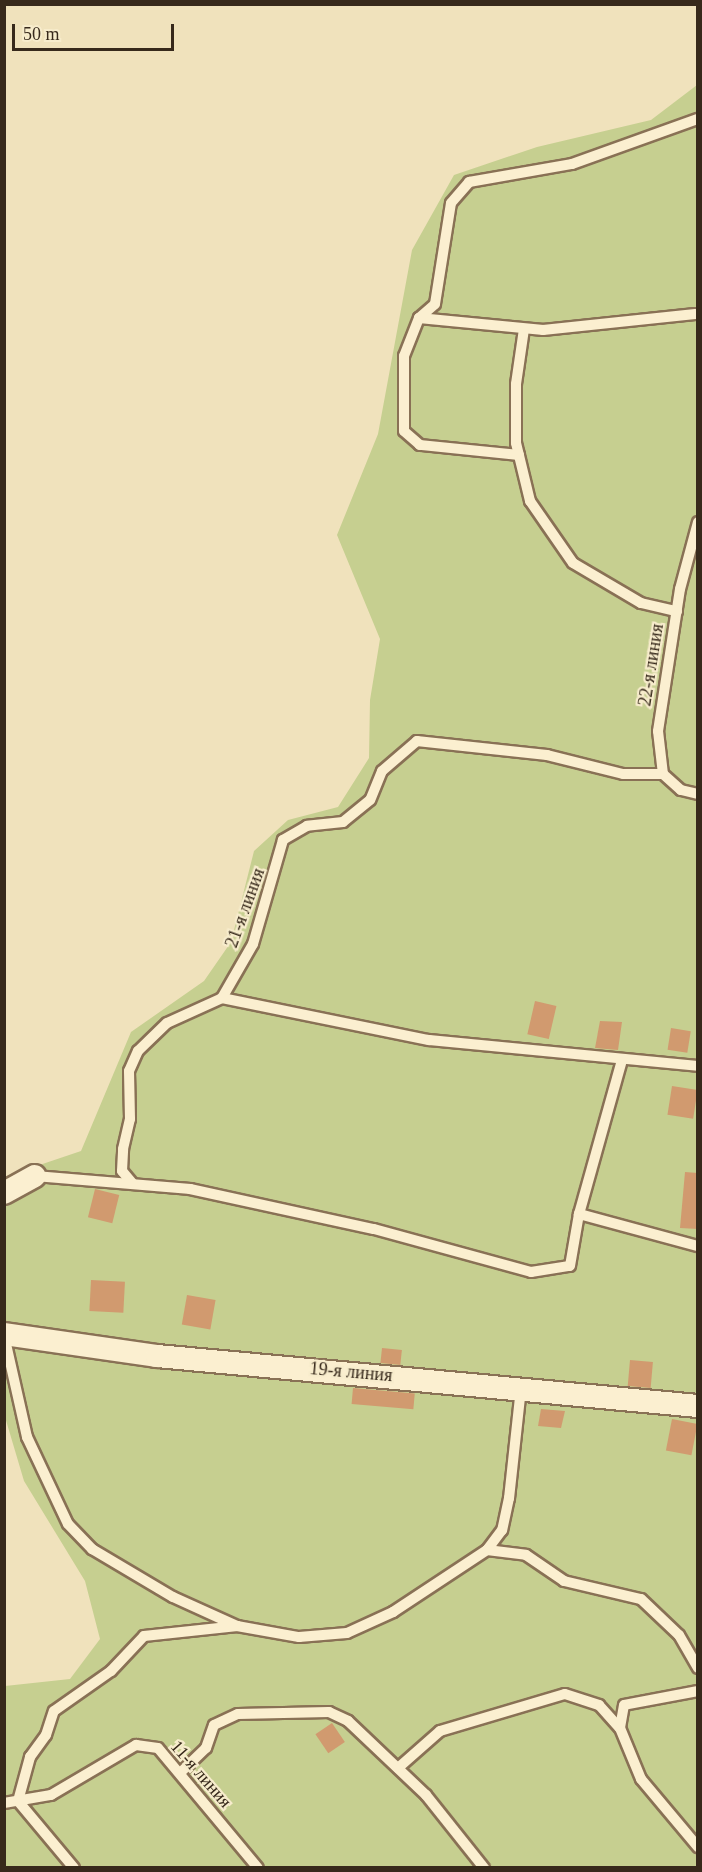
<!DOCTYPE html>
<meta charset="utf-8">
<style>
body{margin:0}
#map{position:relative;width:702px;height:1872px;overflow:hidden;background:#f0e2bc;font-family:"Times New Roman",serif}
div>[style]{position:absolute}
.green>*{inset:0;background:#c6cf90}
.building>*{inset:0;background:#d19a6f;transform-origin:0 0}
.roads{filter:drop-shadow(2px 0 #897155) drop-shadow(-2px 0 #897155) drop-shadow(0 2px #897155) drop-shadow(0 -2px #897155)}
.lane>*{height:10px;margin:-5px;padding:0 5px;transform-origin:5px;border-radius:5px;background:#fbefd0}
.street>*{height:22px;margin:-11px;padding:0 11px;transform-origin:11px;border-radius:11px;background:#fbefd0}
span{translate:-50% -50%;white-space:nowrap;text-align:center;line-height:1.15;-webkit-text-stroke:4.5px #f7eccc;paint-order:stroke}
.street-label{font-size:18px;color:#37291b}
.frame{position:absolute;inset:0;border:6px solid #37291b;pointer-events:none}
.scale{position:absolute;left:12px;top:24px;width:162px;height:27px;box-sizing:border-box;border:3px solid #37291b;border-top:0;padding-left:8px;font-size:18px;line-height:21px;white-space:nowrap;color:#37291b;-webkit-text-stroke:4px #f7eccc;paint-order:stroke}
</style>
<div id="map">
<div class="green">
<div style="clip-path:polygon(697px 85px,697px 1867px,5px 1867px,5px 1686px,70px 1679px,100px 1639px,85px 1581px,24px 1481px,5px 1417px,4px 1177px,81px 1151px,131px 1032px,204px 981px,231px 942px,254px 851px,288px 820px,338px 807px,369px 758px,370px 700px,380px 639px,337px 535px,378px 434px,412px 250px,454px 175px,537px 147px,651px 120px)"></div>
</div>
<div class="building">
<div style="left:535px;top:1001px;width:22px;height:34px;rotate:13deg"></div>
<div style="clip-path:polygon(600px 1021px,622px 1022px,618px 1050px,595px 1048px)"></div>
<div style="left:671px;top:1028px;width:20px;height:22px;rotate:9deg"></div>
<div style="left:672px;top:1086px;width:26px;height:29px;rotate:9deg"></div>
<div style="clip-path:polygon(685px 1172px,698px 1173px,698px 1229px,680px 1228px)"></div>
<div style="left:95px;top:1189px;width:25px;height:29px;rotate:14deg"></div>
<div style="left:91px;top:1280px;width:34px;height:31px;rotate:3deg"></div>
<div style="left:187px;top:1295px;width:29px;height:30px;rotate:10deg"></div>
<div style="left:382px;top:1348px;width:20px;height:15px;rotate:6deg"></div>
<div style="left:630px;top:1360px;width:23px;height:26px;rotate:5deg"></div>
<div style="left:353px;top:1388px;width:62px;height:16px;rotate:5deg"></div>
<div style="clip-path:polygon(541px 1409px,565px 1411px,561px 1428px,538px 1426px)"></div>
<div style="left:672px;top:1419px;width:26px;height:32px;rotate:11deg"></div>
<div style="left:332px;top:1723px;width:23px;height:20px;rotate:56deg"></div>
</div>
<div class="roads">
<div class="lane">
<div style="left:419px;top:318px;width:125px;rotate:5.5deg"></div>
<div style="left:543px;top:330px;width:153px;rotate:-6deg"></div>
<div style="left:524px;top:329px;width:56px;rotate:98.3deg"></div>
<div style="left:516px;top:384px;width:59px;rotate:90deg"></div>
<div style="left:516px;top:443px;width:60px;rotate:76.4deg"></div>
<div style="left:530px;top:501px;width:75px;rotate:55.3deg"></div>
<div style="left:573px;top:563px;width:79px;rotate:30.5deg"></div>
<div style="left:641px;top:603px;width:37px;rotate:13deg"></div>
<div style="left:519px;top:455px;width:100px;rotate:-174.2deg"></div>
<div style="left:420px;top:445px;width:21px;rotate:-139deg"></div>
<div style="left:404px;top:431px;width:75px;rotate:-90deg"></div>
<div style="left:404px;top:356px;width:41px;rotate:-68.5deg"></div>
<div style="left:419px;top:318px;width:21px;rotate:-41deg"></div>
<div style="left:435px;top:304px;width:102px;rotate:-81deg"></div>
<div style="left:451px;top:203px;width:28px;rotate:-49deg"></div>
<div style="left:469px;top:182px;width:105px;rotate:-9.9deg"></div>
<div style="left:572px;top:164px;width:134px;rotate:-19.7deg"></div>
<div style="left:698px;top:522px;width:69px;rotate:105deg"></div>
<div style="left:680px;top:589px;width:144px;rotate:98.8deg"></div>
<div style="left:658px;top:731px;width:43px;rotate:83.4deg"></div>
<div style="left:663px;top:774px;width:24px;rotate:42deg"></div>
<div style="left:681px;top:790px;width:17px;rotate:13deg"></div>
<div style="left:663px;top:774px;width:40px;rotate:180deg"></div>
<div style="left:623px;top:774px;width:78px;rotate:-166deg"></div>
<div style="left:547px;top:755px;width:131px;rotate:-173.9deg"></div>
<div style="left:417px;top:741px;width:46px;rotate:139.4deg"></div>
<div style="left:382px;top:771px;width:31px;rotate:112deg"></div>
<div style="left:370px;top:800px;width:35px;rotate:141deg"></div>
<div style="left:343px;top:822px;width:36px;rotate:174deg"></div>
<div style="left:307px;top:826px;width:28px;rotate:150deg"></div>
<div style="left:283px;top:840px;width:108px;rotate:106.1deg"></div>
<div style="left:253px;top:944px;width:62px;rotate:119.9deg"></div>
<div style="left:222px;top:998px;width:211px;rotate:11.5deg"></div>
<div style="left:429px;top:1040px;width:270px;rotate:5.5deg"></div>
<div style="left:35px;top:1176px;width:156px;rotate:4.8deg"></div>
<div style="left:190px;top:1189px;width:188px;rotate:12.3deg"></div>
<div style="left:374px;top:1229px;width:163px;rotate:15.3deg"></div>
<div style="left:531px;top:1272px;width:39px;rotate:-9deg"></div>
<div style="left:570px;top:1266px;width:53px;rotate:-80.2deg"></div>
<div style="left:579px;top:1214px;width:160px;rotate:-74.4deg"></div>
<div style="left:133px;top:1184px;width:17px;rotate:-130deg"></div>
<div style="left:122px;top:1171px;width:22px;rotate:-87deg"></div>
<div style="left:123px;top:1149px;width:31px;rotate:-77deg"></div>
<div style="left:130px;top:1119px;width:48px;rotate:-91.2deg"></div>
<div style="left:129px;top:1071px;width:22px;rotate:-66deg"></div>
<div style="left:138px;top:1051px;width:40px;rotate:-44deg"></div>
<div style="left:167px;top:1023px;width:60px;rotate:-24.4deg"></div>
<div style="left:579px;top:1214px;width:123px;rotate:15.1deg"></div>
<div style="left:4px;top:1335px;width:105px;rotate:77.3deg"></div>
<div style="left:27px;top:1437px;width:96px;rotate:64.8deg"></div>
<div style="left:68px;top:1524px;width:35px;rotate:46deg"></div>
<div style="left:92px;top:1549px;width:94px;rotate:30.7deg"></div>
<div style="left:173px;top:1597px;width:70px;rotate:24.4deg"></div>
<div style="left:237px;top:1626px;width:63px;rotate:10.1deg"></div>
<div style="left:299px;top:1637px;width:48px;rotate:-4.8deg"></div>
<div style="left:347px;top:1633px;width:51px;rotate:-24.5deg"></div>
<div style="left:393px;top:1612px;width:113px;rotate:-33.4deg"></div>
<div style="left:521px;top:1388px;width:111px;rotate:96.2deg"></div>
<div style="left:509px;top:1498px;width:33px;rotate:102deg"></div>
<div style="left:502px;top:1530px;width:25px;rotate:127deg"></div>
<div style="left:487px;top:1550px;width:39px;rotate:7deg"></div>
<div style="left:526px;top:1555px;width:46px;rotate:34.4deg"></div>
<div style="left:564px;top:1581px;width:79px;rotate:13.2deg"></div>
<div style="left:641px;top:1599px;width:52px;rotate:43.5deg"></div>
<div style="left:679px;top:1635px;width:38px;rotate:60deg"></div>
<div style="left:698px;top:1691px;width:75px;rotate:169.3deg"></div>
<div style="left:624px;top:1705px;width:23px;rotate:100deg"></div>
<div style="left:620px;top:1728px;width:55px;rotate:67.6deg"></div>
<div style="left:641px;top:1779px;width:89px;rotate:50deg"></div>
<div style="left:398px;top:1768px;width:56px;rotate:-41.4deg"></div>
<div style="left:440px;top:1731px;width:130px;rotate:-16.5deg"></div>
<div style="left:565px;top:1694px;width:36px;rotate:18deg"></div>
<div style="left:599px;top:1705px;width:31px;rotate:48deg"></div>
<div style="left:180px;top:1773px;width:36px;rotate:-44deg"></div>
<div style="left:206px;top:1748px;width:24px;rotate:-71deg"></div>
<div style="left:214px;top:1725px;width:26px;rotate:-25deg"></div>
<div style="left:238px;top:1714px;width:91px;rotate:-1.3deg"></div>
<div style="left:329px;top:1712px;width:21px;rotate:25deg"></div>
<div style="left:348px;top:1721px;width:108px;rotate:43.5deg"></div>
<div style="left:426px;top:1795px;width:93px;rotate:51.5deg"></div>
<div style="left:4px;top:1803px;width:48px;rotate:-9.7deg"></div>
<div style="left:51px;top:1795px;width:99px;rotate:-30.5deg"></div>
<div style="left:136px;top:1745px;width:22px;rotate:8deg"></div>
<div style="left:158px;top:1748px;width:156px;rotate:50.2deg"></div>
<div style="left:74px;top:1868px;width:87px;rotate:-129.9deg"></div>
<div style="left:18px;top:1801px;width:46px;rotate:-74.7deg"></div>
<div style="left:30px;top:1757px;width:27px;rotate:-54deg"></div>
<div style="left:46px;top:1735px;width:25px;rotate:-72deg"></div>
<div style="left:54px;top:1711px;width:70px;rotate:-35.1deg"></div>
<div style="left:111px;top:1671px;width:48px;rotate:-46.7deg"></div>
<div style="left:144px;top:1636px;width:94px;rotate:-6.1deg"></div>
</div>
<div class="street">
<div style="left:4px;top:1193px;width:35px;rotate:-29deg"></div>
<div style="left:4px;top:1334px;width:155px;rotate:8.2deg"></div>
<div style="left:157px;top:1356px;width:543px;rotate:5.28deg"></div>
</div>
</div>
<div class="street-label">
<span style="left:651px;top:665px;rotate:-81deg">22-я линия</span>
<span style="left:245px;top:908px;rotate:-70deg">21-я линия</span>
<span style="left:351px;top:1372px;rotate:5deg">19-я линия</span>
<span style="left:201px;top:1774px;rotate:49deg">11-я линия</span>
</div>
<div class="frame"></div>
<div class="scale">50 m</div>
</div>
